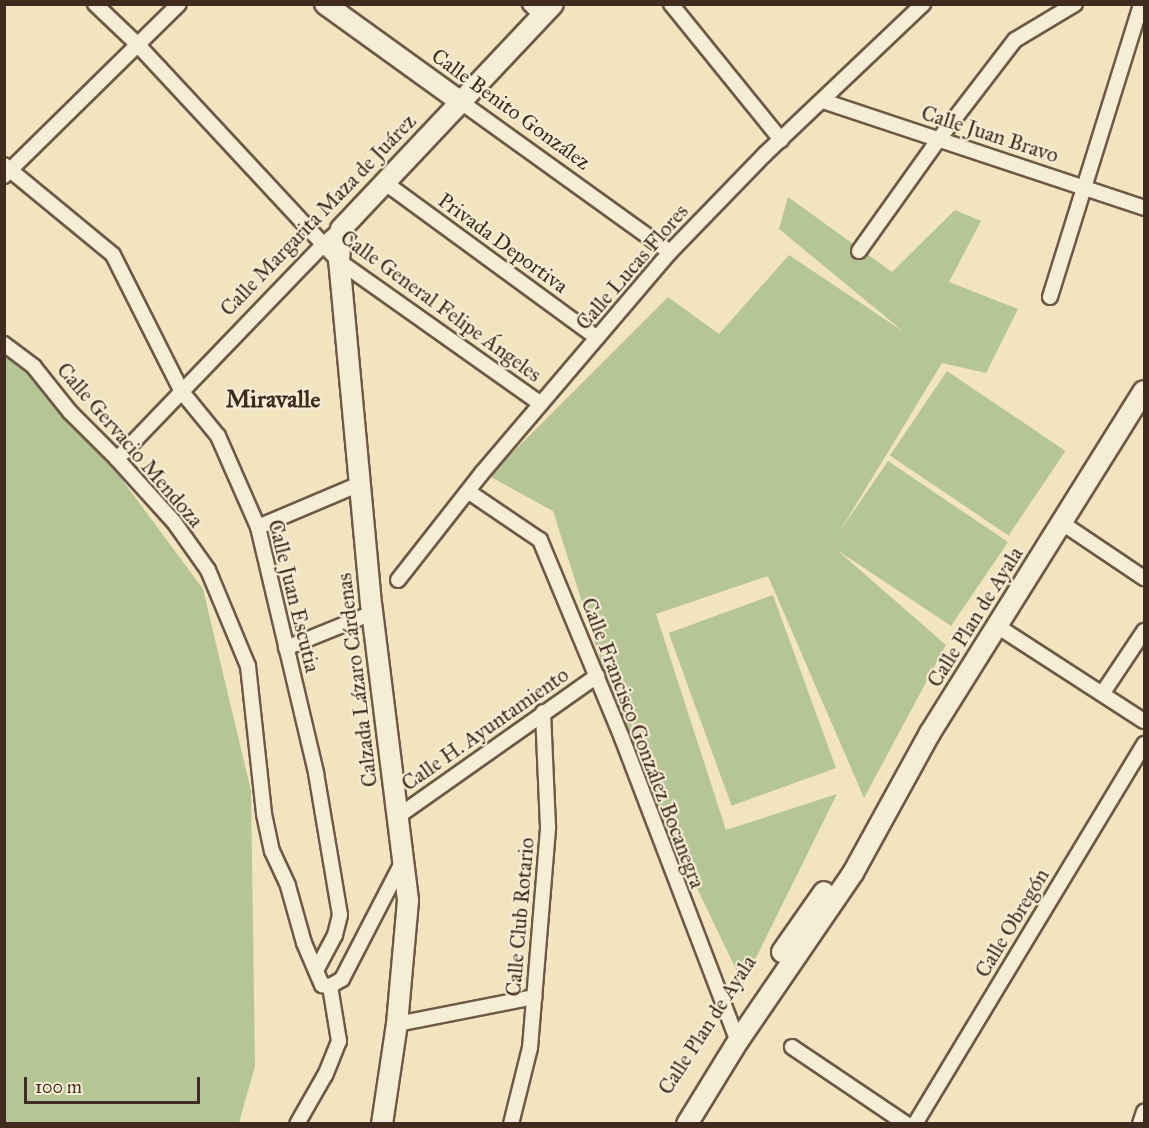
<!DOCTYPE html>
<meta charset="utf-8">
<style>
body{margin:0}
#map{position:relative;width:1149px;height:1128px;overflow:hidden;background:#f1e4bf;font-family:"IM FELL Great Primer",serif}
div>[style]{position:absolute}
.green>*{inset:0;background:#b6c595;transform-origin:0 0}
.roads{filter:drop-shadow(2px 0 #6c5a46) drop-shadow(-2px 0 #6c5a46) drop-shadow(0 2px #6c5a46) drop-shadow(0 -2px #6c5a46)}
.street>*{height:14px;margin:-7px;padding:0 7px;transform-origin:7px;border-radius:7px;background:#f6edd5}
.secondary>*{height:20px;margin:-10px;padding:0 10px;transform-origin:10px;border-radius:10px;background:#f6edd5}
span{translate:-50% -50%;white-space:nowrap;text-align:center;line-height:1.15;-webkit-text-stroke:4.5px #f6edd5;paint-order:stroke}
.street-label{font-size:21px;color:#402c1e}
.quarter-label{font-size:24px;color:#402c1e;font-weight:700}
.frame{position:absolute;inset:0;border:6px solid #402c1e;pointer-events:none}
.scale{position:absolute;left:24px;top:1077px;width:176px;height:27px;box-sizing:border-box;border:3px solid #402c1e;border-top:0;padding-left:8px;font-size:18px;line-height:21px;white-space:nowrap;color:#402c1e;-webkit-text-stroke:4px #f6edd5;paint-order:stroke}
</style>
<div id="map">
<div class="green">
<div style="clip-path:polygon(788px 197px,892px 272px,955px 210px,981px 221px,949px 282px,1018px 309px,986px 373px,942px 363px,840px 531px,888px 461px,1008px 542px,951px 626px,837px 550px,946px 645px,864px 798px,768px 576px,656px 614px,726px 830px,837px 794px,743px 984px,626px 740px,553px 511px,489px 476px,668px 297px,719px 334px,789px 255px,904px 332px,779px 229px)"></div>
<div style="clip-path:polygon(4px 356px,31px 370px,109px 462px,203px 589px,251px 791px,255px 1066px,239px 1123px,5px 1123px)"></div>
<div style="left:947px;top:371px;width:143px;height:102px;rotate:34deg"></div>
<div style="left:773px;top:595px;width:184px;height:111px;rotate:70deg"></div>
</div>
<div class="roads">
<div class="street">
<div style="left:95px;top:4px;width:59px;rotate:43.6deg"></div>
<div style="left:138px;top:45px;width:295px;rotate:47.1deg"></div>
<div style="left:339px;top:261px;width:247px;rotate:35.3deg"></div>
<div style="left:530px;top:4px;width:17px;rotate:45deg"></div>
<div style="left:671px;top:4px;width:175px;rotate:51deg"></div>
<div style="left:823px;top:101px;width:338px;rotate:18.4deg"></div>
<div style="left:461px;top:102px;width:257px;rotate:35.7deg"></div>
<div style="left:4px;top:165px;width:141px;rotate:39.5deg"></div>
<div style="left:113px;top:255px;width:153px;rotate:63.3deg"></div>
<div style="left:182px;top:392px;width:57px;rotate:50.7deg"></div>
<div style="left:218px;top:436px;width:99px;rotate:66.3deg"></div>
<div style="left:258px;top:527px;width:253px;rotate:76.7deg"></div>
<div style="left:316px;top:773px;width:144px;rotate:80.4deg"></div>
<div style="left:340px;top:915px;width:21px;rotate:104deg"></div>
<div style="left:335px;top:935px;width:40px;rotate:118deg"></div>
<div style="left:4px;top:176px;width:245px;rotate:-44.5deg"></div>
<div style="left:384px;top:182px;width:264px;rotate:36.2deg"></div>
<div style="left:859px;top:251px;width:138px;rotate:-54.5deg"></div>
<div style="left:939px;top:139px;width:125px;rotate:-52.5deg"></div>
<div style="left:1015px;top:40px;width:70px;rotate:-31deg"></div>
<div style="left:1050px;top:297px;width:307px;rotate:-72.7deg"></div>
<div style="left:4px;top:344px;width:38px;rotate:37deg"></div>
<div style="left:34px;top:367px;width:58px;rotate:51.3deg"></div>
<div style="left:70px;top:412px;width:66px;rotate:45deg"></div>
<div style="left:117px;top:459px;width:85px;rotate:47.9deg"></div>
<div style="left:174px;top:522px;width:59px;rotate:54.7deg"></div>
<div style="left:208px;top:570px;width:104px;rotate:67.4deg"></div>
<div style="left:248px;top:666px;width:149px;rotate:83.8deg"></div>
<div style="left:264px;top:814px;width:38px;rotate:78deg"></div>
<div style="left:272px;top:851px;width:38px;rotate:65deg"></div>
<div style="left:288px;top:886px;width:59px;rotate:74.3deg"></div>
<div style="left:304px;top:943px;width:46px;rotate:66.8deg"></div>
<div style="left:322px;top:985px;width:8px;rotate:7deg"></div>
<div style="left:330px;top:986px;width:56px;rotate:80.7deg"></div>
<div style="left:339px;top:1041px;width:37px;rotate:112deg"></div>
<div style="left:325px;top:1075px;width:56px;rotate:119.7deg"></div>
<div style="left:117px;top:459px;width:296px;rotate:-46.1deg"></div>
<div style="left:322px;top:246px;width:25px;rotate:-42deg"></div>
<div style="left:469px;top:492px;width:86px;rotate:34.1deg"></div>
<div style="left:540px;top:540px;width:214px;rotate:67.5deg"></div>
<div style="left:622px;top:738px;width:324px;rotate:69.1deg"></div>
<div style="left:1062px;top:523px;width:99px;rotate:33.9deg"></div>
<div style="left:258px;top:527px;width:111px;rotate:-22.9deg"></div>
<div style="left:398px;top:580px;width:136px;rotate:-51.9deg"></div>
<div style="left:482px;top:473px;width:290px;rotate:-49.6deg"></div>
<div style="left:670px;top:252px;width:136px;rotate:-45.9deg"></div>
<div style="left:765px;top:154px;width:218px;rotate:-43.5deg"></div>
<div style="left:997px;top:626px;width:175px;rotate:32.9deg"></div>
<div style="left:286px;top:648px;width:93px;rotate:-22.1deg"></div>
<div style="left:1102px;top:694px;width:76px;rotate:-56.3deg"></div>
<div style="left:397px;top:817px;width:245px;rotate:-35.2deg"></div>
<div style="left:330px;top:986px;width:14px;rotate:-30deg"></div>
<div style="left:342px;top:979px;width:133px;rotate:-62.7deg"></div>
<div style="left:397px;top:1024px;width:140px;rotate:-11.1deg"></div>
<div style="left:792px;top:1047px;width:138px;rotate:34deg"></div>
<div style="left:511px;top:1124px;width:78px;rotate:-76deg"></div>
<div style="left:530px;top:1048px;width:222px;rotate:-85.3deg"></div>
<div style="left:548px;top:827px;width:115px;rotate:-92.5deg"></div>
<div style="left:915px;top:1124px;width:444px;rotate:-58.9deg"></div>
<div style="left:1140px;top:1124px;width:13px;rotate:-72deg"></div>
</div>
<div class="secondary">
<div style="left:325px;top:4px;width:168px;rotate:35.8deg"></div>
<div style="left:782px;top:952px;width:73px;rotate:-55deg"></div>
<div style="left:382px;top:1124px;width:101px;rotate:-81.5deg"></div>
<div style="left:397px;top:1024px;width:124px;rotate:-84.9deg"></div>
<div style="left:408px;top:900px;width:298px;rotate:-97.1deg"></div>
<div style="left:371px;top:604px;width:344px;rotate:-95.3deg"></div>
<div style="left:339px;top:261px;width:32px;rotate:-86deg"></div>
<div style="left:341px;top:229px;width:309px;rotate:-46.7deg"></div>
<div style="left:687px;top:1124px;width:97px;rotate:-58.4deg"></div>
<div style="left:738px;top:1041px;width:204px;rotate:-55.6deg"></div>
<div style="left:853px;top:873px;width:160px;rotate:-61.2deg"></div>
<div style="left:930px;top:733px;width:403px;rotate:-58deg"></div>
</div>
</div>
<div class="street-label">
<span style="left:511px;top:109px;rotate:36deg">Calle Benito González</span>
<span style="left:990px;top:134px;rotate:18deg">Calle Juan Bravo</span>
<span style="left:318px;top:215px;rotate:-46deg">Calle Margarita Maza de Juárez</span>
<span style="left:503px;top:243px;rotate:36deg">Privada Deportiva</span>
<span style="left:632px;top:267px;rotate:-49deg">Calle Lucas Flores</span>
<span style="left:441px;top:306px;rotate:36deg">Calle General Felipe Ángeles</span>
<span style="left:130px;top:445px;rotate:49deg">Calle Gervacio Mendoza</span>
<span style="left:294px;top:596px;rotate:76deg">Calle Juan Escutia</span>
<span style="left:975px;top:617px;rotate:-58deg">Calle Plan de Ayala</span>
<span style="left:357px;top:680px;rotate:-97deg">Calzada Lázaro Cárdenas</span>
<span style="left:485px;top:729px;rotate:-35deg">Calle H. Ayuntamiento</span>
<span style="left:643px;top:743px;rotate:69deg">Calle Francisco González Bocanegra</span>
<span style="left:520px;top:917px;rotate:-85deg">Calle Club Rotario</span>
<span style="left:1012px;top:923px;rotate:-59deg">Calle Obregón</span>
<span style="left:707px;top:1025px;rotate:-57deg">Calle Plan de Ayala</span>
</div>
<div class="quarter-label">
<span style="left:273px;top:400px">Miravalle</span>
</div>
<div class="frame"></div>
<div class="scale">100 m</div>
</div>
